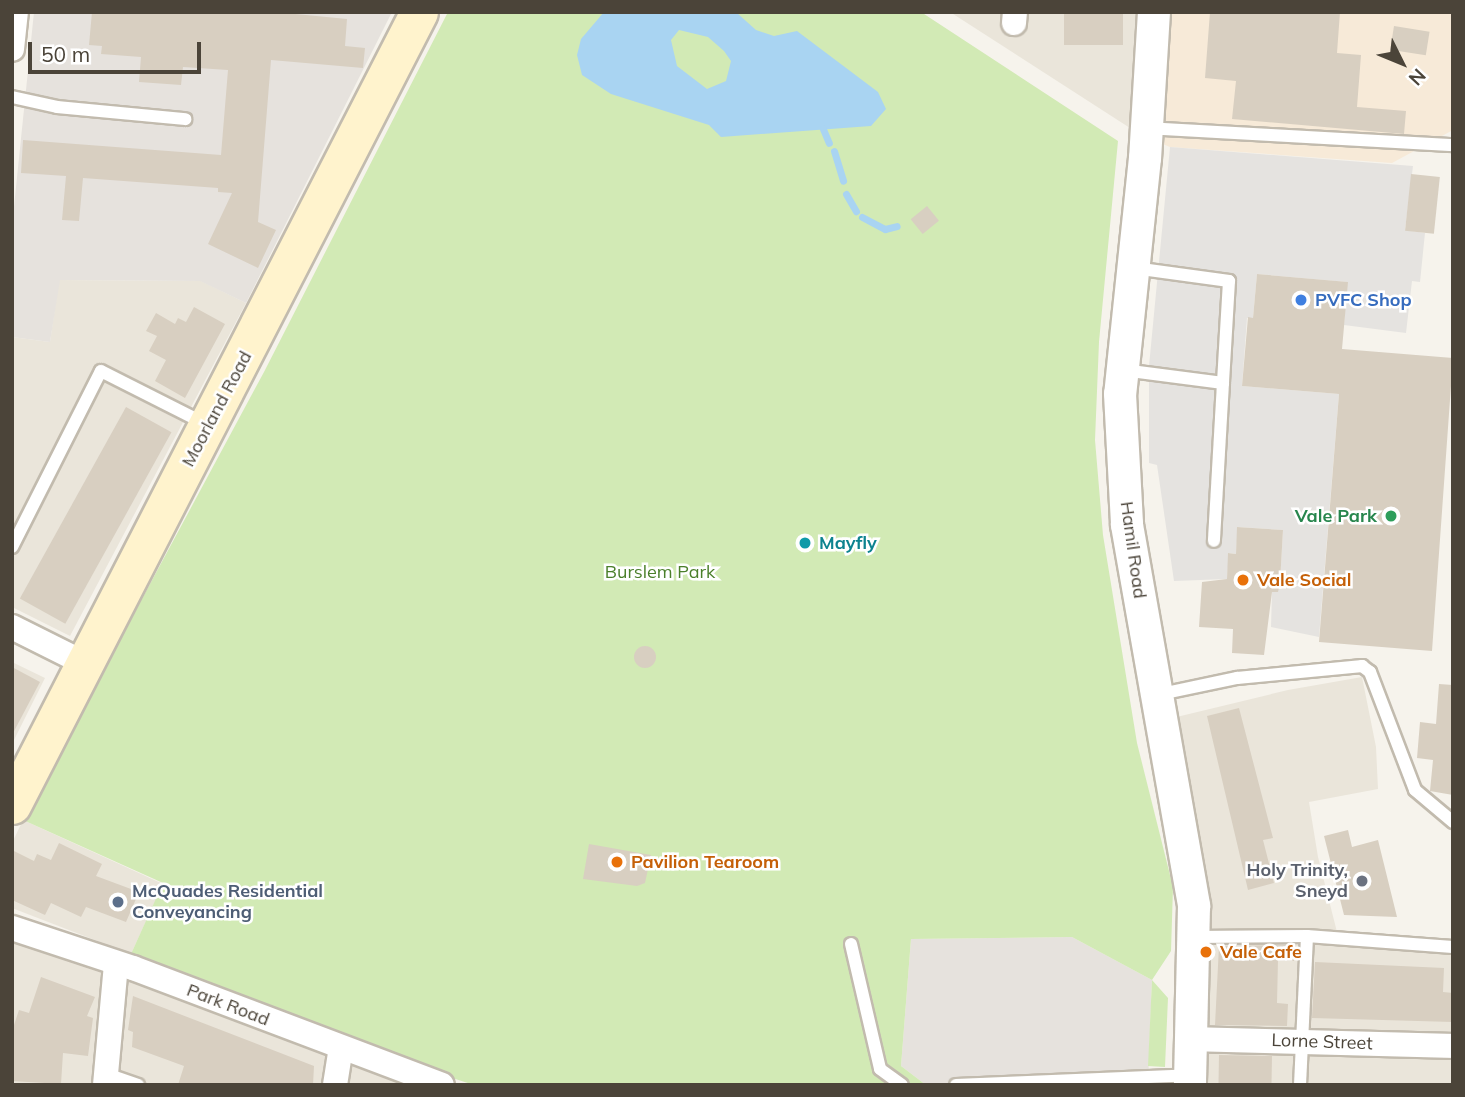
<!DOCTYPE html>
<style>
body{margin:0}
#map{position:relative;width:1465px;height:1097px;overflow:hidden;background:#f6f3ec;font-family:Mulish,sans-serif}
div>[style]{position:absolute}
.residential>*{inset:0;background:#eae5da}
.commercial>*{inset:0;background:#f7ead8}
.industrial>*{inset:0;background:#e6e2dd}
.green>*{inset:0;background:#d2eab5}
.parking>*{inset:0;background:#e5e3e0}
.water>*{inset:0;background:#a9d4f2}
.stream>*{height:7px;margin:-3.5px;padding:0 3.5px;transform-origin:3.5px;border-radius:3.5px;background:#a9d4f2}
.building>*{inset:0;background:#d8cfc1;transform-origin:0 0}
.round{border-radius:50%}
.roads{filter:drop-shadow(2px 0 #c2bbae) drop-shadow(-2px 0 #c2bbae) drop-shadow(0 2px #c2bbae) drop-shadow(0 -2px #c2bbae)}
.service>*{height:12px;margin:-6px;padding:0 6px;transform-origin:6px;border-radius:6px;background:#fff}
.minor>*{height:24px;margin:-12px;padding:0 12px;transform-origin:12px;border-radius:12px;background:#fff}
.tertiary>*{height:32px;margin:-16px;padding:0 16px;transform-origin:16px;border-radius:16px;background:#fff}
.secondary>*{height:37px;margin:-18.5px;padding:0 18.5px;transform-origin:18.5px;border-radius:18.5px;background:#fff3cd}
.dots>*{width:19px;height:19px;translate:-50% -50%;box-sizing:border-box;border:4px solid #fff;border-radius:50%}
span{translate:-50% -50%;white-space:nowrap;text-align:center;line-height:1.15;-webkit-text-stroke:5px #fff;paint-order:stroke}
.shop-label{font-size:18px;color:#366cbe;font-weight:700}
.left{translate:0 -50%;text-align:left}
.street-label{font-size:18px;color:#4b4439}
.leisure-label{font-size:18px;color:#27864d;font-weight:700}
.right{translate:-100% -50%;text-align:right}
.culture-label{font-size:18px;color:#0d838f;font-weight:700}
.park-label{font-size:18px;color:#4a7f2a}
.food-label{font-size:18px;color:#c56008;font-weight:700}
.worship-label{font-size:18px;color:#5b616d;font-weight:700}
.service-label{font-size:18px;color:#4e5e75;font-weight:700}
.frame{position:absolute;inset:0;border:14px solid #4b4439;pointer-events:none}
.north{position:absolute;left:1367px;top:28px;width:70px;height:70px;-webkit-text-stroke:5px #fff;paint-order:stroke;rotate:133deg;font-size:19px;font-weight:700;line-height:28px;text-align:center;color:#4b4439}
.north::after{content:'';display:block;margin:auto;width:24px;height:32px;background:#4b4439;clip-path:polygon(50% 0,100% 100%,50% 72%,0 100%)}
.scale{position:absolute;left:28px;top:42px;width:173px;height:32px;box-sizing:border-box;border:4px solid #4b4439;border-top:0;padding-left:9px;font-size:21px;line-height:24px;white-space:nowrap;color:#4b4439;-webkit-text-stroke:5px #fff;paint-order:stroke}
</style>
<div id="map">
<div class="residential">
<div style="clip-path:polygon(950px 12px,1137px 12px,1130px 128px)"></div>
<div style="clip-path:polygon(59px 280px,201px 281px,246px 303px,70px 636px,12px 607px,12px 337px,50px 342px)"></div>
<div style="clip-path:polygon(12px 662px,45px 678px,12px 744px)"></div>
<div style="clip-path:polygon(1362px 677px,1376px 747px,1378px 789px,1309px 802px,1318px 857px,1337px 932px,1453px 939px,1453px 1085px,1199px 1085px,1160px 721px,1288px 690px)"></div>
<div style="clip-path:polygon(23px 820px,163px 884px,131px 954px,12px 908px,12px 843px)"></div>
<div style="clip-path:polygon(12px 937px,411px 1085px,12px 1085px)"></div>
</div>
<div class="commercial">
<div style="clip-path:polygon(1153px 12px,1453px 12px,1453px 130px,1392px 163px,1170px 147px,1146px 137px)"></div>
</div>
<div class="industrial">
<div style="clip-path:polygon(34px 12px,392px 12px,246px 303px,200px 281px,60px 280px,50px 342px,12px 337px,12px 226px)"></div>
<div style="clip-path:polygon(1072px 937px,1152px 980px,1148px 1085px,926px 1085px,901px 1066px,911px 939px)"></div>
</div>
<div class="green">
<div style="clip-path:polygon(448px 12px,921px 12px,1118px 141px,1099px 342px,1095px 440px,1103px 535px,1137px 743px,1173px 887px,1171px 951px,1152px 980px,1168px 998px,1165px 1067px,1148px 1066px,1152px 980px,1072px 937px,911px 939px,901px 1066px,926px 1085px,474px 1085px,381px 1055px,131px 954px,163px 883px,23px 820px,264px 372px)"></div>
</div>
<div class="parking">
<div style="clip-path:polygon(1170px 147px,1413px 166px,1405px 230px,1425px 233px,1420px 282px,1412px 281px,1406px 333px,1344px 325px,1347px 282px,1257px 274px,1253px 318px,1247px 318px,1242px 386px,1339px 394px,1319px 637px,1271px 627px,1272px 592px,1280px 582px,1283px 530px,1238px 527px,1236px 554px,1229px 553px,1227px 579px,1174px 581px,1157px 465px,1149px 463px,1149px 366px)"></div>
</div>
<div class="water">
<div style="clip-path:polygon(evenodd,604px 12px,737px 13px,756px 30px,774px 36px,797px 31px,878px 92px,886px 109px,871px 126px,721px 137px,709px 125px,611px 94px,582px 75px,577px 55px,581px 39px,604px 12px,679px 30px,708px 37px,724px 51px,731px 61px,726px 81px,707px 89px,677px 66px,671px 40px,679px 30px)"></div>
</div>
<div class="stream">
<div style="left:823px;top:129px;width:15px;rotate:67deg"></div>
<div style="left:834px;top:151px;width:31px;rotate:73deg"></div>
<div style="left:846px;top:194px;width:20px;rotate:60deg"></div>
<div style="left:862px;top:217px;width:26px;rotate:28deg"></div>
<div style="left:885px;top:229px;width:12px;rotate:-14deg"></div>
</div>
<div class="building">
<div style="clip-path:polygon(92px 12px,275px 12px,347px 19px,345px 46px,365px 48px,363px 68px,271px 60px,258px 222px,276px 230px,258px 268px,208px 244px,232px 193px,218px 192px,218px 188px,83px 178px,79px 221px,62px 220px,66px 176px,21px 173px,23px 140px,221px 155px,228px 70px,183px 67px,181px 85px,139px 82px,141px 57px,101px 54px,102px 46px,89px 45px)"></div>
<div style="left:1064px;top:12px;width:59px;height:33px"></div>
<div style="clip-path:polygon(1210px 12px,1340px 12px,1337px 53px,1361px 55px,1357px 107px,1406px 111px,1404px 134px,1232px 119px,1236px 81px,1205px 78px)"></div>
<div style="left:1394px;top:26px;width:36px;height:24px;rotate:9deg"></div>
<div style="left:1411px;top:174px;width:29px;height:57px;rotate:6deg"></div>
<div style="left:927px;top:206px;width:19px;height:21px;rotate:51deg"></div>
<div style="clip-path:polygon(1257px 274px,1348px 282px,1342px 349px,1453px 358px,1432px 651px,1319px 642px,1339px 394px,1242px 386px,1248px 317px,1253px 318px)"></div>
<div style="clip-path:polygon(194px 307px,225px 324px,185px 398px,155px 381px,166px 360px,149px 351px,157px 336px,146px 331px,156px 313px,175px 324px,178px 318px,186px 322px)"></div>
<div style="left:126px;top:407px;width:52px;height:219px;rotate:29deg"></div>
<div style="clip-path:polygon(1237px 527px,1283px 530px,1280px 583px,1278px 592px,1272px 592px,1264px 655px,1232px 653px,1233px 629px,1199px 627px,1202px 582px,1227px 579px,1228px 553px,1236px 554px)"></div>
<div class="round" style="left:634px;top:646px;width:22px;height:22px"></div>
<div style="clip-path:polygon(12px 667px,40px 682px,12px 735px)"></div>
<div style="clip-path:polygon(1439px 684px,1453px 685px,1453px 795px,1430px 791px,1433px 760px,1417px 758px,1420px 722px,1436px 724px)"></div>
<div style="clip-path:polygon(1239px 708px,1273px 838px,1263px 840px,1274px 883px,1248px 890px,1207px 716px)"></div>
<div style="clip-path:polygon(1348px 830px,1352px 847px,1378px 840px,1397px 917px,1344px 915px,1324px 836px)"></div>
<div style="clip-path:polygon(59px 843px,102px 864px,96px 876px,139px 892px,126px 922px,86px 907px,81px 917px,51px 903px,45px 915px,12px 900px,12px 850px,34px 861px,37px 854px,51px 860px)"></div>
<div style="clip-path:polygon(589px 844px,651px 855px,645px 883px,637px 886px,583px 879px)"></div>
<div style="clip-path:polygon(1295px 945px,1294px 961px,1278px 960px,1277px 1003px,1288px 1004px,1287px 1026px,1215px 1025px,1219px 946px)"></div>
<div style="clip-path:polygon(1315px 962px,1444px 968px,1443px 992px,1453px 993px,1453px 1022px,1312px 1018px)"></div>
<div style="clip-path:polygon(41px 977px,95px 997px,87px 1016px,93px 1018px,88px 1056px,63px 1053px,61px 1084px,12px 1081px,12px 1031px,19px 1010px,29px 1013px)"></div>
<div style="clip-path:polygon(133px 996px,314px 1066px,313px 1085px,178px 1085px,184px 1066px,132px 1047px,133px 1032px,128px 1030px)"></div>
<div style="left:1219px;top:1055px;width:53px;height:30px;rotate:1deg"></div>
</div>
<div class="roads">
<div class="service">
<div style="left:12px;top:97px;width:46px;rotate:12.5deg"></div>
<div style="left:57px;top:107px;width:129px;rotate:5.4deg"></div>
<div style="left:1147px;top:128px;width:306px;rotate:3.2deg"></div>
<div style="left:1134px;top:268px;width:96px;rotate:7.8deg"></div>
<div style="left:1229px;top:281px;width:102px;rotate:93.4deg"></div>
<div style="left:1123px;top:370px;width:101px;rotate:7.4deg"></div>
<div style="left:1223px;top:383px;width:158px;rotate:93.3deg"></div>
<div style="left:12px;top:547px;width:197px;rotate:-63.2deg"></div>
<div style="left:101px;top:371px;width:115px;rotate:26.8deg"></div>
<div style="left:1156px;top:695px;width:83px;rotate:-11.9deg"></div>
<div style="left:1237px;top:678px;width:126px;rotate:-5.5deg"></div>
<div style="left:1362px;top:666px;width:10px;rotate:37deg"></div>
<div style="left:1370px;top:672px;width:126px;rotate:69.1deg"></div>
<div style="left:1415px;top:790px;width:50px;rotate:40.1deg"></div>
<div style="left:1195px;top:937px;width:112px;rotate:-0.5deg"></div>
<div style="left:1307px;top:936px;width:146px;rotate:4.3deg"></div>
<div style="left:851px;top:944px;width:128px;rotate:76.9deg"></div>
<div style="left:880px;top:1069px;width:27px;rotate:36deg"></div>
<div style="left:106px;top:1074px;width:34px;rotate:19deg"></div>
<div style="left:956px;top:1085px;width:234px;rotate:-2.4deg"></div>
<div style="left:1300px;top:1085px;width:149px;rotate:-87.3deg"></div>
</div>
<div class="minor">
<div style="left:1014px;top:23px;width:11px;rotate:-85deg"></div>
<div style="left:12px;top:49px;width:37px;rotate:-84deg"></div>
<div style="left:12px;top:627px;width:80px;rotate:26.6deg"></div>
<div style="left:12px;top:928px;width:127px;rotate:18.3deg"></div>
<div style="left:133px;top:968px;width:330px;rotate:20.7deg"></div>
<div style="left:1191px;top:1039px;width:262px;rotate:1.5deg"></div>
<div style="left:105px;top:1085px;width:121px;rotate:-84.8deg"></div>
<div style="left:335px;top:1085px;width:36px;rotate:-81deg"></div>
</div>
<div class="tertiary">
<div style="left:1154px;top:12px;width:146px;rotate:93.5deg"></div>
<div style="left:1145px;top:158px;width:237px;rotate:96deg"></div>
<div style="left:1120px;top:394px;width:131px;rotate:86.9deg"></div>
<div style="left:1127px;top:525px;width:387px;rotate:80deg"></div>
<div style="left:1194px;top:906px;width:179px;rotate:91.3deg"></div>
</div>
<div class="secondary">
<div style="left:12px;top:805px;width:891px;rotate:-62.83deg"></div>
</div>
</div>
<div class="dots">
<div style="left:1301px;top:300px;background:#3f7fe0"></div>
<div style="left:1391px;top:516px;background:#2e9e5b"></div>
<div style="left:805px;top:543px;background:#0f9aa8"></div>
<div style="left:1243px;top:580px;background:#e8710a"></div>
<div style="left:617px;top:862px;background:#e8710a"></div>
<div style="left:1362px;top:881px;background:#6b7280"></div>
<div style="left:118px;top:902px;background:#5c6f8a"></div>
<div style="left:1206px;top:952px;background:#e8710a"></div>
</div>
<div class="shop-label">
<span class="left" style="left:1315px;top:300px">PVFC Shop</span>
</div>
<div class="street-label">
<span style="left:217px;top:409px;rotate:-62deg">Moorland Road</span>
<span style="left:1133px;top:550px;rotate:82deg">Hamil Road</span>
<span style="left:228px;top:1005px;rotate:21deg">Park Road</span>
<span style="left:1322px;top:1042px;rotate:2deg">Lorne Street</span>
</div>
<div class="leisure-label">
<span class="right" style="left:1377px;top:516px">Vale Park</span>
</div>
<div class="culture-label">
<span class="left" style="left:819px;top:543px">Mayfly</span>
</div>
<div class="park-label">
<span style="left:660px;top:572px">Burslem Park</span>
</div>
<div class="food-label">
<span class="left" style="left:1257px;top:580px">Vale Social</span>
<span class="left" style="left:631px;top:862px">Pavilion Tearoom</span>
<span class="left" style="left:1220px;top:952px">Vale Cafe</span>
</div>
<div class="worship-label">
<span class="right" style="left:1348px;top:881px">Holy Trinity,<br>Sneyd</span>
</div>
<div class="service-label">
<span class="left" style="left:132px;top:902px">McQuades Residential<br>Conveyancing</span>
</div>
<div class="frame"></div>
<div class="north">N</div>
<div class="scale">50 m</div>
</div>
